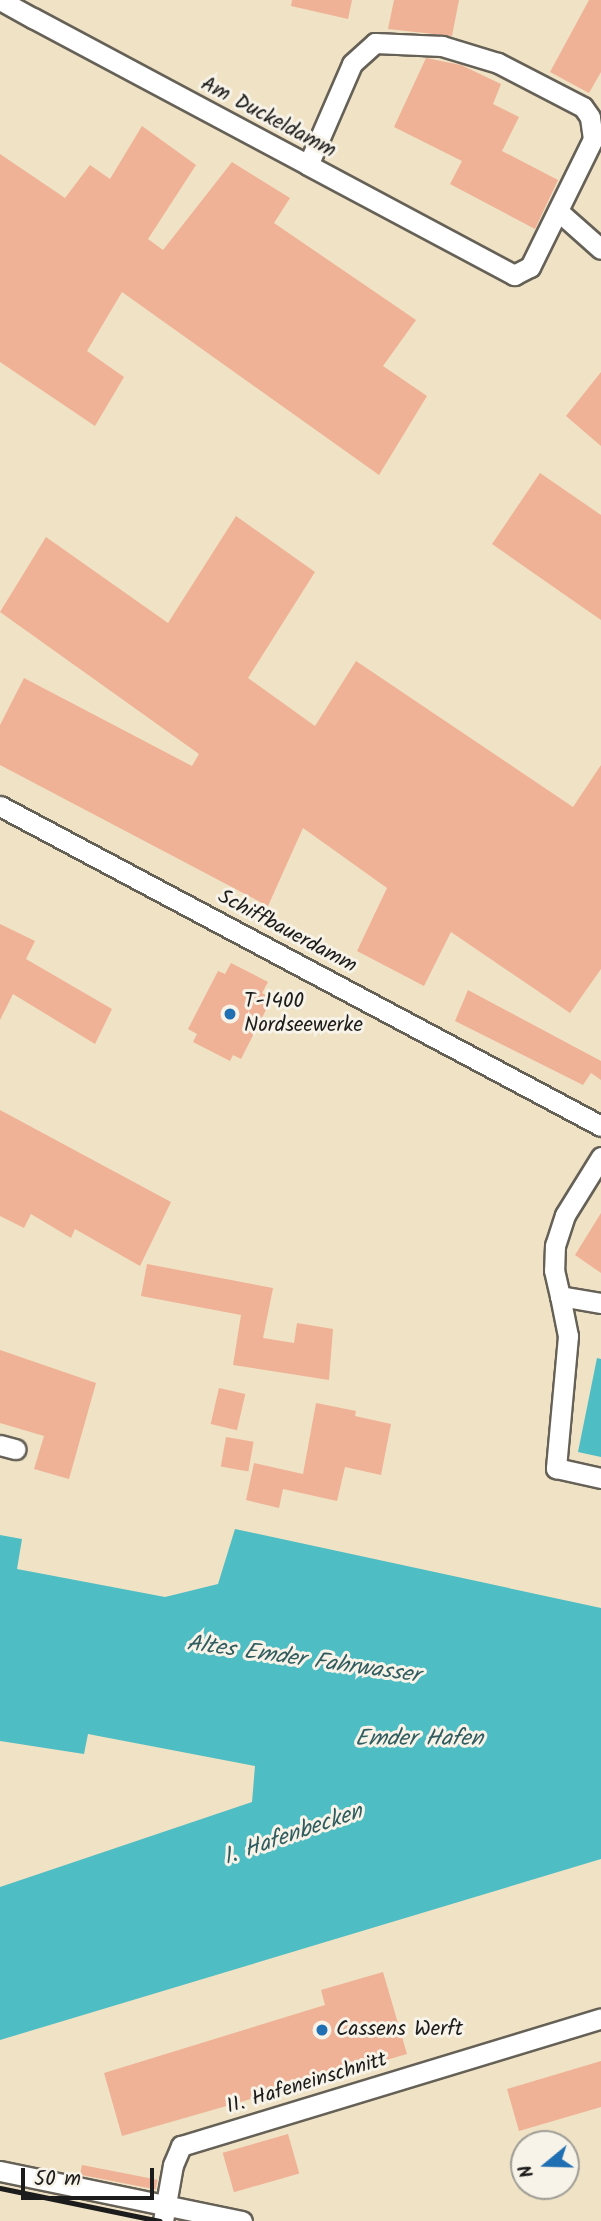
<!DOCTYPE html>
<style>
body{margin:0}
#map{position:relative;width:601px;height:2221px;overflow:hidden;background:#f0e2c5;font-family:Kalam,sans-serif}
div>[style]{position:absolute}
.water>*{inset:0;background:#4fbdc4}
.building>*{inset:0;background:#efb296;transform-origin:0 0}
.roads{filter:drop-shadow(2px 0 #666157) drop-shadow(-2px 0 #666157) drop-shadow(0 2px #666157) drop-shadow(0 -2px #666157)}
.minor>*{height:19px;margin:-9.5px;padding:0 9.5px;transform-origin:9.5px;border-radius:9.5px;background:#fff}
.rail>*{height:5px;margin:-2.5px;padding:0 2.5px;transform-origin:2.5px;border-radius:2.5px;background:#1c1c1c}
.dots>*{width:19px;height:19px;translate:-50% -50%;box-sizing:border-box;border:4px solid #f7f3e8;border-radius:50%}
span{translate:-50% -50%;white-space:nowrap;text-align:center;line-height:1.15;-webkit-text-stroke:6px #f7f3e8;paint-order:stroke}
.street-label{font-size:21px;color:#1c1c1c}
.poi-label{font-size:21px;color:#1c1c1c}
.left{translate:0 -50%;text-align:left}
.water-label{font-size:23px;color:#305c5f;font-style:italic}
.north{position:absolute;left:510px;top:2130px;width:70px;height:70px;box-sizing:border-box;background:#f7f3e8;border:2px solid #9f9d96;border-radius:50%;rotate:251deg;font-size:19px;font-weight:700;line-height:28px;text-align:center;color:#1c1c1c}
.north::after{content:'';display:block;margin:auto;width:24px;height:32px;background:#1f6fb2;clip-path:polygon(50% 0,100% 100%,50% 72%,0 100%)}
.scale{position:absolute;left:21px;top:2168px;width:133px;height:32px;box-sizing:border-box;border:4px solid #1c1c1c;border-top:0;padding-left:9px;font-size:21px;line-height:24px;white-space:nowrap;color:#1c1c1c;-webkit-text-stroke:5px #f7f3e8;paint-order:stroke}
</style>
<div id="map">
<div class="water">
<div style="clip-path:polygon(597px 1358px,601px 1359px,601px 1457px,578px 1452px)"></div>
<div style="clip-path:polygon(235px 1529px,601px 1608px,601px 1859px,0 2040px,0 1887px,252px 1802px,255px 1766px,88px 1734px,84px 1754px,0 1741px,0 1535px,22px 1539px,17px 1569px,165px 1597px,218px 1584px)"></div>
</div>
<div class="building">
<div style="clip-path:polygon(292px 0,352px 0,348px 19px,291px 6px)"></div>
<div style="clip-path:polygon(394px 0,459px 0,452px 36px,388px 29px)"></div>
<div style="clip-path:polygon(589px 0,601px 0,601px 72px,589px 93px,550px 72px)"></div>
<div style="clip-path:polygon(426px 58px,461px 65px,501px 84px,493px 104px,519px 117px,502px 151px,558px 180px,535px 229px,450px 184px,462px 161px,394px 127px)"></div>
<div style="clip-path:polygon(142px 126px,196px 165px,148px 239px,163px 250px,232px 162px,290px 198px,274px 223px,416px 320px,383px 366px,427px 396px,379px 475px,122px 292px,87px 351px,124px 377px,95px 426px,0 362px,0 154px,65px 198px,90px 165px,110px 179px)"></div>
<div style="clip-path:polygon(601px 372px,601px 446px,566px 416px)"></div>
<div style="clip-path:polygon(540px 473px,601px 515px,601px 620px,492px 544px)"></div>
<div style="clip-path:polygon(236px 516px,315px 572px,248px 678px,315px 726px,356px 661px,573px 807px,601px 765px,601px 969px,570px 1013px,451px 932px,424px 986px,357px 951px,387px 888px,303px 828px,268px 906px,0 765px,0 725px,24px 678px,192px 766px,199px 754px,0 612px,46px 537px,168px 623px)"></div>
<div style="clip-path:polygon(0 924px,35px 941px,26px 959px,112px 1009px,95px 1044px,13px 994px,0 1020px)"></div>
<div style="clip-path:polygon(231px 963px,268px 982px,262px 993px,272px 998px,241px 1059px,233px 1055px,230px 1061px,193px 1042px,197px 1034px,188px 1029px,218px 971px,225px 974px)"></div>
<div style="clip-path:polygon(468px 990px,601px 1061px,601px 1080px,591px 1073px,583px 1085px,455px 1021px)"></div>
<div style="clip-path:polygon(0 1110px,171px 1202px,140px 1266px,75px 1229px,71px 1238px,31px 1214px,24px 1228px,0 1216px)"></div>
<div style="clip-path:polygon(601px 1213px,601px 1273px,575px 1255px)"></div>
<div style="clip-path:polygon(147px 1264px,273px 1288px,263px 1338px,294px 1343px,297px 1323px,333px 1329px,329px 1380px,233px 1365px,241px 1315px,141px 1296px)"></div>
<div style="clip-path:polygon(0 1350px,96px 1383px,69px 1479px,34px 1469px,44px 1436px,0 1423px)"></div>
<div style="left:219px;top:1388px;width:27px;height:37px;rotate:13deg"></div>
<div style="clip-path:polygon(316px 1403px,356px 1411px,355px 1416px,391px 1424px,381px 1475px,345px 1467px,337px 1501px,283px 1489px,279px 1508px,246px 1500px,254px 1463px,303px 1474px)"></div>
<div style="left:226px;top:1437px;width:28px;height:30px;rotate:10deg"></div>
<div style="clip-path:polygon(383px 1972px,407px 2054px,122px 2136px,104px 2073px,325px 2005px,321px 1990px)"></div>
<div style="clip-path:polygon(601px 2061px,601px 2107px,519px 2131px,507px 2089px)"></div>
<div style="left:288px;top:2134px;width:41px;height:68px;rotate:74deg"></div>
<div style="left:82px;top:2165px;width:77px;height:10px;rotate:11deg"></div>
</div>
<div class="roads">
<div class="minor">
<div style="left:0;top:0;width:38px;rotate:29deg"></div>
<div style="left:33px;top:18px;width:312px;rotate:28.1deg"></div>
<div style="left:308px;top:165px;width:234px;rotate:28.1deg"></div>
<div style="left:514px;top:275px;width:18px;rotate:-27deg"></div>
<div style="left:530px;top:267px;width:143px;rotate:-63.8deg"></div>
<div style="left:593px;top:139px;width:22px;rotate:-98deg"></div>
<div style="left:590px;top:117px;width:12px;rotate:-125deg"></div>
<div style="left:583px;top:107px;width:96px;rotate:-152.6deg"></div>
<div style="left:498px;top:63px;width:59px;rotate:-163.1deg"></div>
<div style="left:442px;top:46px;width:67px;rotate:-177.4deg"></div>
<div style="left:375px;top:43px;width:31px;rotate:138deg"></div>
<div style="left:352px;top:64px;width:110px;rotate:113.5deg"></div>
<div style="left:558px;top:211px;width:57px;rotate:41.5deg"></div>
<div style="left:0;top:806px;width:681px;rotate:28.03deg"></div>
<div style="left:601px;top:1157px;width:68px;rotate:121.8deg"></div>
<div style="left:565px;top:1215px;width:32px;rotate:108deg"></div>
<div style="left:555px;top:1245px;width:25px;rotate:92deg"></div>
<div style="left:554px;top:1270px;width:27px;rotate:77deg"></div>
<div style="left:560px;top:1296px;width:42px;rotate:9.7deg"></div>
<div style="left:560px;top:1296px;width:41px;rotate:78.7deg"></div>
<div style="left:568px;top:1336px;width:133px;rotate:95.2deg"></div>
<div style="left:556px;top:1468px;width:46px;rotate:12.5deg"></div>
<div style="left:0;top:1445px;width:16px;rotate:15deg"></div>
<div style="left:0;top:2171px;width:247px;rotate:11.7deg"></div>
<div style="left:163px;top:2221px;width:57px;rotate:-79.9deg"></div>
<div style="left:173px;top:2165px;width:21px;rotate:-67deg"></div>
<div style="left:181px;top:2146px;width:439px;rotate:-16.9deg"></div>
</div>
</div>
<div class="rail">
<div style="left:0;top:2188px;width:163px;rotate:11.7deg"></div>
</div>
<div class="dots">
<div style="left:230px;top:1014px;background:#1f6fb2"></div>
<div style="left:322px;top:2030px;background:#1f6fb2"></div>
</div>
<div class="street-label">
<span style="left:268px;top:118px;rotate:28deg">Am Duckeldamm</span>
<span style="left:287px;top:932px;rotate:28deg">Schiffbauerdamm</span>
<span style="left:307px;top:2084px;rotate:-17deg">II. Hafeneinschnitt</span>
</div>
<div class="poi-label">
<span class="left" style="left:244px;top:1014px">T-1400<br>Nordseewerke</span>
<span class="left" style="left:336px;top:2030px">Cassens Werft</span>
</div>
<div class="water-label">
<span style="left:303px;top:1660px;rotate:8deg">Altes Emder Fahrwasser</span>
<span style="left:419px;top:1739px">Emder Hafen</span>
<span style="left:293px;top:1835px;rotate:-19deg">1. Hafenbecken</span>
</div>
<div class="north">N</div>
<div class="scale">50 m</div>
</div>
